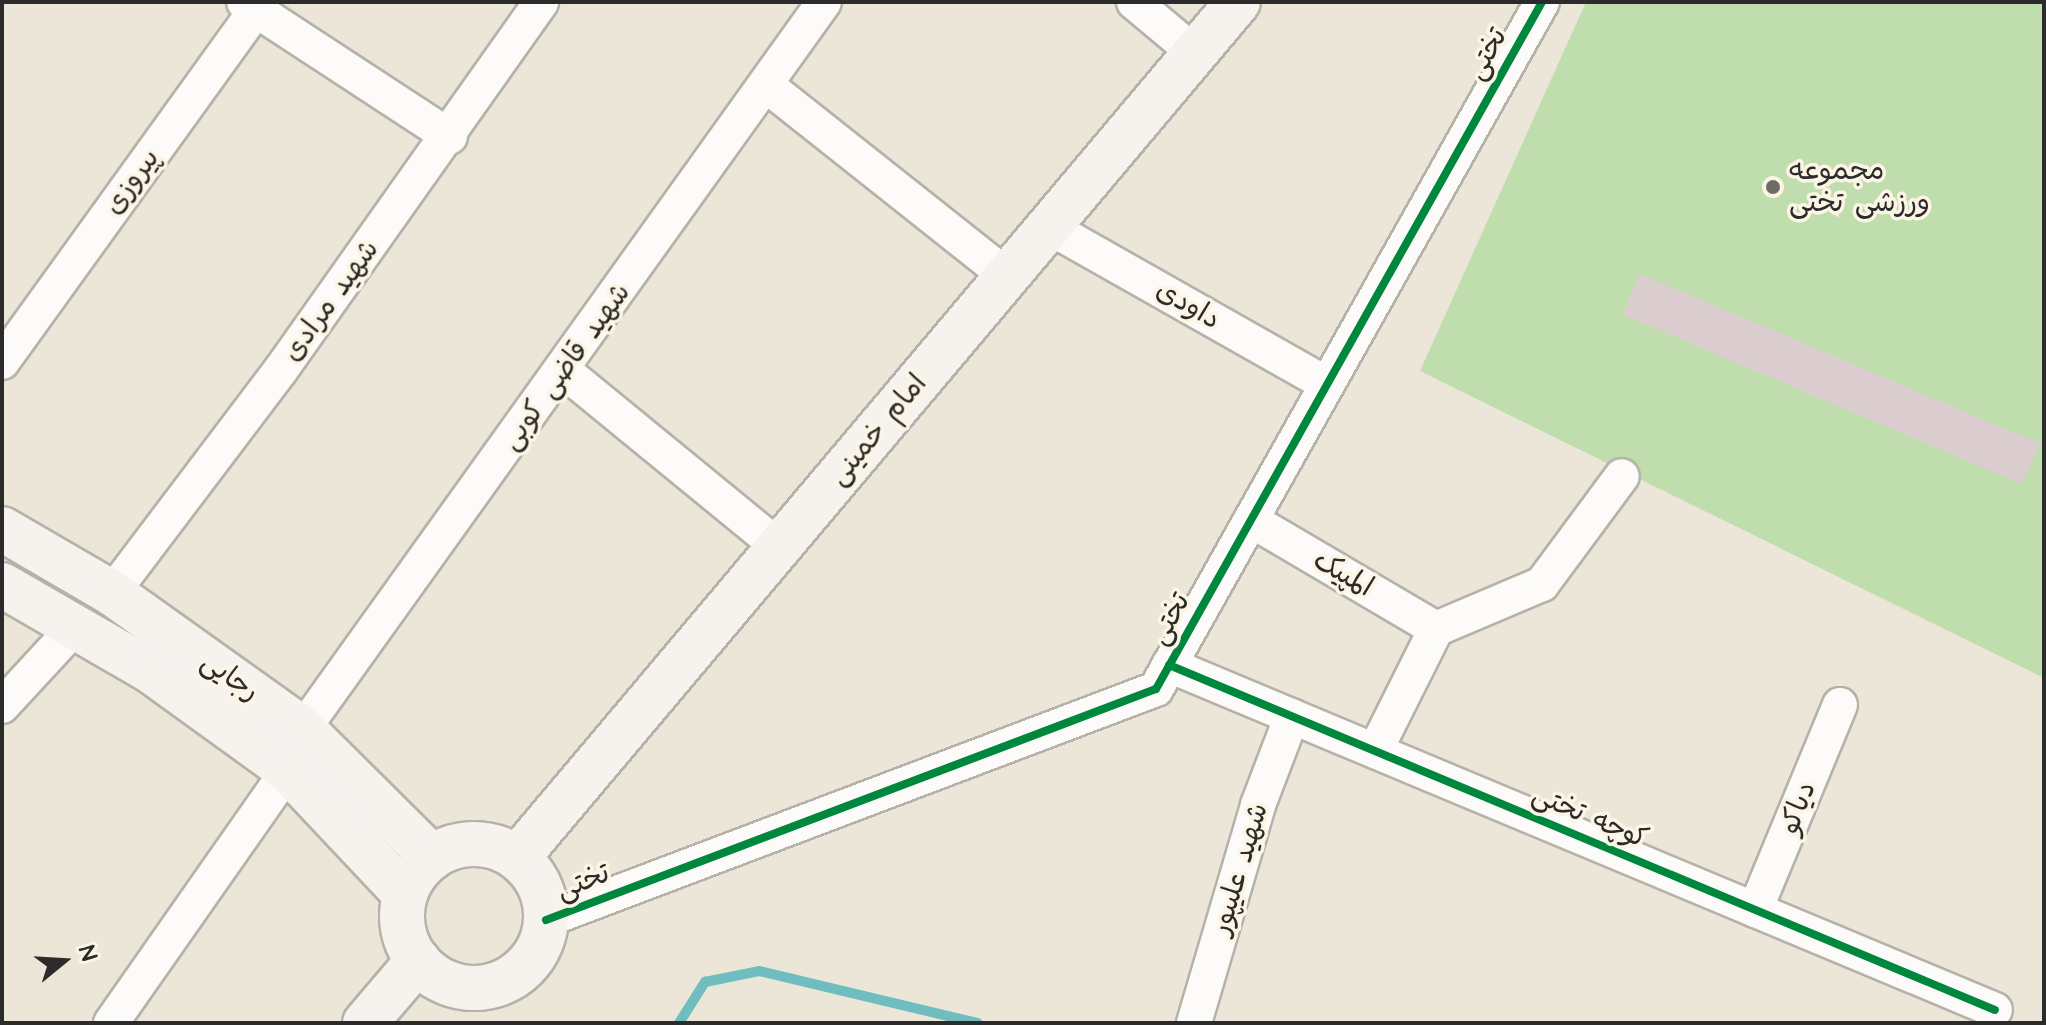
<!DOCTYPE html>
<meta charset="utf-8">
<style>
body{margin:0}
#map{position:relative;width:2046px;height:1025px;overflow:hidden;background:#ebe6d7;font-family:"Architects Daughter","Playpen Sans Arabic",sans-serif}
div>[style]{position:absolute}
.green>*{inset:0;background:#c0dead}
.stream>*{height:10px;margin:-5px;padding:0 5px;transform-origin:5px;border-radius:5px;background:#70bdbf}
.building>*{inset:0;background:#dbcccf;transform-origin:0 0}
.roads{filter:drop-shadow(2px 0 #b5b2a9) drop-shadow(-2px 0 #b5b2a9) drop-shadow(0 2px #b5b2a9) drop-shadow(0 -2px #b5b2a9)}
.street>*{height:34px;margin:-17px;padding:0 17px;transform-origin:17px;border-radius:17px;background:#fcfbf9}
.secondary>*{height:44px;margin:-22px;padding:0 22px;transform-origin:22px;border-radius:22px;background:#f6f3ef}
.secondary>.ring{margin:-22px;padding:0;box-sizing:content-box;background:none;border:44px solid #f6f3ef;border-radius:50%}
.cycleway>*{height:8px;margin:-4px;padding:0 4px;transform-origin:4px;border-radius:4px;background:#00873e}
.dots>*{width:22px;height:22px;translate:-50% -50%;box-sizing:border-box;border:4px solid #fcf5e5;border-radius:50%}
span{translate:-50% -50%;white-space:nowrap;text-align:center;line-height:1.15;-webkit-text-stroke:7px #fcf5e5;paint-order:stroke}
.street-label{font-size:28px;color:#2b2b2b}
.poi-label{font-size:28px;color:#2b2b2b}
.left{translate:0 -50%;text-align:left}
.frame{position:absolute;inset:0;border:4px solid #2b2b2b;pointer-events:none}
.north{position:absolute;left:24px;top:921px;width:80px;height:80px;-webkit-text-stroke:6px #fcf5e5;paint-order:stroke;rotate:72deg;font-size:22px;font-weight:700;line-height:32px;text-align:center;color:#2b2b2b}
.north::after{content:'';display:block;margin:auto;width:28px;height:36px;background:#2b2b2b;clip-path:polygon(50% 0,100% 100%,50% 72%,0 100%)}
</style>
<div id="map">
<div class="green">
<div style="clip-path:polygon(1586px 2px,2044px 2px,2044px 678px,1420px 371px)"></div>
</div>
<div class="stream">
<div style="left:679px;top:1023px;width:49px;rotate:-57.6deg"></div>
<div style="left:705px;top:982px;width:55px;rotate:-11.5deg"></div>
<div style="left:759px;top:971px;width:225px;rotate:13.4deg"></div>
</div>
<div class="building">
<div style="left:1640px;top:274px;width:434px;height:44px;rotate:23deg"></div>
</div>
<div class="roads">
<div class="street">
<div style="left:244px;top:2px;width:246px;rotate:33.2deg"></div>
<div style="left:1134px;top:2px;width:80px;rotate:39.9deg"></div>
<div style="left:766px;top:85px;width:308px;rotate:38.4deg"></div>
<div style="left:1049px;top:227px;width:319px;rotate:29.5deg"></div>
<div style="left:2px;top:362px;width:444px;rotate:-54.2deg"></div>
<div style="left:564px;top:371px;width:278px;rotate:39.3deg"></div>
<div style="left:1251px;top:520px;width:215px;rotate:30.5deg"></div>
<div style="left:112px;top:593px;width:278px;rotate:-52.9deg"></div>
<div style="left:280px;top:371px;width:452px;rotate:-54.7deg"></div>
<div style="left:1169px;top:665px;width:895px;rotate:22.67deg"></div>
<div style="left:2px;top:706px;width:108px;rotate:-47.3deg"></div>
<div style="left:303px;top:729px;width:894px;rotate:-54.37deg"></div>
<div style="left:1375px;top:751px;width:136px;rotate:-63.4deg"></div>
<div style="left:1436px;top:629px;width:115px;rotate:-23deg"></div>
<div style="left:1542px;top:584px;width:134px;rotate:-53.5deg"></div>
<div style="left:1755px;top:910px;width:222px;rotate:-67.5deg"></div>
<div style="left:546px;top:920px;width:652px;rotate:-20.74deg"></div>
<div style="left:1156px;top:689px;width:788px;rotate:-60.67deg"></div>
<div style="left:111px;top:1023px;width:309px;rotate:-55deg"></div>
<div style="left:1194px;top:1023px;width:227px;rotate:-73.6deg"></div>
<div style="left:1258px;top:805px;width:95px;rotate:-69.1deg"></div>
</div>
<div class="secondary">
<div style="left:2px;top:529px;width:127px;rotate:30.2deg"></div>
<div style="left:112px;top:593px;width:234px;rotate:35.5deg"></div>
<div style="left:303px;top:729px;width:182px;rotate:44.8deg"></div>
<div style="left:2px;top:585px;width:172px;rotate:30deg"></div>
<div style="left:151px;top:671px;width:169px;rotate:35.9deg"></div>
<div style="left:288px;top:770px;width:170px;rotate:46.7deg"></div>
<div class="ring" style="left:402px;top:844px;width:100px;height:100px"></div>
<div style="left:517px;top:858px;width:1119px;rotate:-49.89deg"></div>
<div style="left:365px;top:1023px;width:82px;rotate:-49.5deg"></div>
</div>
</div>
<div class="cycleway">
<div style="left:1169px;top:665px;width:895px;rotate:22.67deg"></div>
<div style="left:546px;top:920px;width:652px;rotate:-20.74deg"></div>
<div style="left:1156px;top:689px;width:788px;rotate:-60.67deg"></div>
</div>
<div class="dots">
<div style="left:1773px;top:187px;background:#6e6c67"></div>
</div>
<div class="street-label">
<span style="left:1487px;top:54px;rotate:-61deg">تختی</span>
<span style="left:132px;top:182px;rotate:-54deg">پیروزی</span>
<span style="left:331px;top:301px;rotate:-54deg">شهید مرادی</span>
<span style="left:1188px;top:305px;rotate:30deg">داودی</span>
<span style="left:566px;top:367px;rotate:-54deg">شهید قاضی کوبی</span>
<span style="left:878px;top:430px;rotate:-50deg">امام خمینی</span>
<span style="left:1343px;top:574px;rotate:30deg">المپیک</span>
<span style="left:1170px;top:619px;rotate:-61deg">تختی</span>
<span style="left:230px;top:677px;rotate:35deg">رجایی</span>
<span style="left:1798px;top:808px;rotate:-68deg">دیاکو</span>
<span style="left:1590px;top:817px;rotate:23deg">کوچه تختی</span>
<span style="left:1240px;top:869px;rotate:-73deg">شهید علیپور</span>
<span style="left:583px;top:882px;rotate:-21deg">تختی</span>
</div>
<div class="poi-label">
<span class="left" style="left:1789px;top:187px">مجموعه<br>ورزشی تختی</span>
</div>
<div class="frame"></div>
<div class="north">N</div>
</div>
